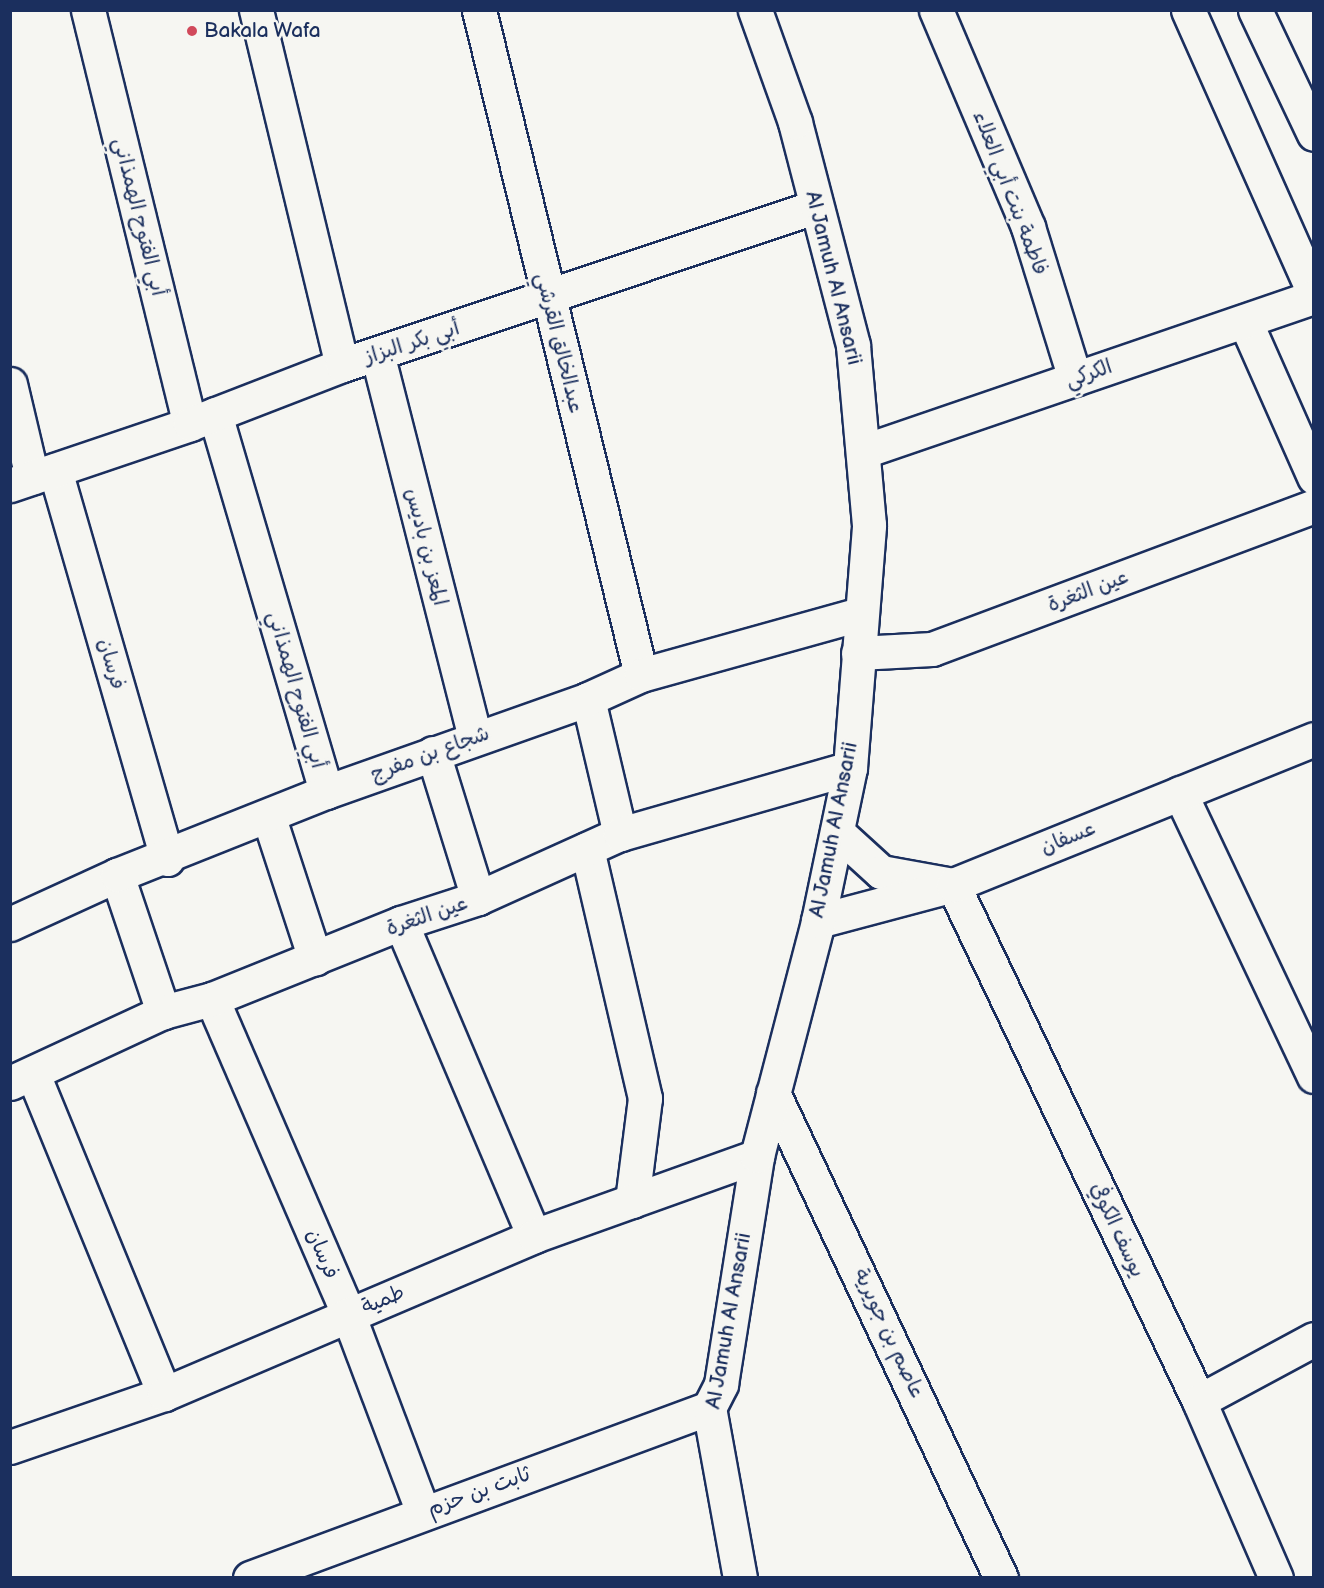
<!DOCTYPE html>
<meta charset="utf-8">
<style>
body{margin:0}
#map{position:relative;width:1324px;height:1588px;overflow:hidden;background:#f6f6f2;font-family:"Balsamiq Sans","Playpen Sans Arabic",sans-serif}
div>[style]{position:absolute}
.roads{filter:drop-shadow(2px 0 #1b2f5e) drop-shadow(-2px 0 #1b2f5e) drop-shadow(0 2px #1b2f5e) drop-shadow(0 -2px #1b2f5e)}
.minor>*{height:33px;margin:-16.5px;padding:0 16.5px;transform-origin:16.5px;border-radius:16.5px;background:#f6f6f2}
.major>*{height:33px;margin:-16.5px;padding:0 16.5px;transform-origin:16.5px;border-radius:16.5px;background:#f6f6f2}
.dots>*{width:16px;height:16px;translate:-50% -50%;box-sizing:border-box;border:3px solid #f6f6f2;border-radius:50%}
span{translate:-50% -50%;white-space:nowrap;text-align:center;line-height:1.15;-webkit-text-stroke:5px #f6f6f2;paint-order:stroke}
.poi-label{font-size:21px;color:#1b2f5e}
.left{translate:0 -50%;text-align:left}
.street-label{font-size:21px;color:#1b2f5e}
.frame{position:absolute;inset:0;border:12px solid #1b2f5e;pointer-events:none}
</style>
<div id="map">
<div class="roads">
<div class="minor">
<div style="left:88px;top:10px;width:426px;rotate:76.2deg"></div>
<div style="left:256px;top:10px;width:365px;rotate:76.4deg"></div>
<div style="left:479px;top:10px;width:684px;rotate:76.31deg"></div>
<div style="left:936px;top:10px;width:236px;rotate:67deg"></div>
<div style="left:1028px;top:227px;width:159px;rotate:72.8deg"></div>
<div style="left:1188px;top:10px;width:310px;rotate:66deg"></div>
<div style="left:1245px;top:321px;width:171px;rotate:66.1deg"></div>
<div style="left:378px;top:357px;width:393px;rotate:75.7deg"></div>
<div style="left:10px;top:384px;width:96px;rotate:76.7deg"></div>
<div style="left:215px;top:414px;width:394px;rotate:73.6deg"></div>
<div style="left:864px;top:451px;width:476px;rotate:-18.9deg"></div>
<div style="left:55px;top:470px;width:405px;rotate:73.9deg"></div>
<div style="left:10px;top:485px;width:190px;rotate:-18.7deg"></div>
<div style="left:190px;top:424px;width:163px;rotate:-21.2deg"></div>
<div style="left:342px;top:365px;width:500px;rotate:-18.5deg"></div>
<div style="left:858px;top:653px;width:74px;rotate:-3.1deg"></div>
<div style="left:932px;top:649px;width:408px;rotate:-20.5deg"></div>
<div style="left:588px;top:699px;width:139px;rotate:76.7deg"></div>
<div style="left:433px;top:753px;width:152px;rotate:72.8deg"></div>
<div style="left:1180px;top:793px;width:313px;rotate:64.7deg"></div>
<div style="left:269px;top:818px;width:148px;rotate:71.9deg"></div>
<div style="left:837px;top:832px;width:59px;rotate:42.3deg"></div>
<div style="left:881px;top:872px;width:73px;rotate:10.2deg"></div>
<div style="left:953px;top:885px;width:572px;rotate:64.51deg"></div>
<div style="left:1199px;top:1401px;width:193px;rotate:66.5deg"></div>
<div style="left:587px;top:849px;width:256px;rotate:76.9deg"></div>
<div style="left:645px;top:1098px;width:104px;rotate:97.2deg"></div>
<div style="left:117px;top:875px;width:145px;rotate:71.4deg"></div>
<div style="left:818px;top:921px;width:140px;rotate:-14.9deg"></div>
<div style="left:953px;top:885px;width:389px;rotate:-22deg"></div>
<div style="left:401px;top:923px;width:340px;rotate:67deg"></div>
<div style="left:10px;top:924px;width:118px;rotate:-24.6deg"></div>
<div style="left:117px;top:875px;width:225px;rotate:-21.7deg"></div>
<div style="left:326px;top:792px;width:278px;rotate:-19.5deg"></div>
<div style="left:588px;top:699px;width:58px;rotate:-24.4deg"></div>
<div style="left:641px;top:675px;width:227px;rotate:-15.6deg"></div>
<div style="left:212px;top:999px;width:343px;rotate:66.6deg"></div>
<div style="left:348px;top:1314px;width:212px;rotate:69.3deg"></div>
<div style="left:33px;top:1074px;width:346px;rotate:67.7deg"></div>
<div style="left:10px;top:1083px;width:169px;rotate:-24.9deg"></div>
<div style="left:163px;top:1012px;width:51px;rotate:-14.9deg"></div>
<div style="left:212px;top:999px;width:204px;rotate:-21.9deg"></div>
<div style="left:401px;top:923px;width:81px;rotate:-18deg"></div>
<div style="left:478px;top:898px;width:156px;rotate:-24.3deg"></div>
<div style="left:620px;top:834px;width:239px;rotate:-16deg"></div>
<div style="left:773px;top:1093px;width:536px;rotate:64.82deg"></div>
<div style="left:1199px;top:1401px;width:131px;rotate:-28.3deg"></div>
<div style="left:10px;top:1447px;width:163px;rotate:-19deg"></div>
<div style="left:164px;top:1394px;width:402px;rotate:-23.1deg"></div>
<div style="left:534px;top:1236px;width:237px;rotate:-19.7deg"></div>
<div style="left:250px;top:1578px;width:489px;rotate:-20.3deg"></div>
<div style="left:740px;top:1578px;width:173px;rotate:-100.3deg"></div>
<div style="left:709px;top:1408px;width:27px;rotate:-63deg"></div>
<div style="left:721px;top:1384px;width:231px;rotate:-81deg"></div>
<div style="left:757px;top:1156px;width:243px;rotate:-75.4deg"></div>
<div style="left:818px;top:921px;width:156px;rotate:-78.2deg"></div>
<div style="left:850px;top:768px;width:244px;rotate:-85.5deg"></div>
<div style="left:869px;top:525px;width:181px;rotate:-95.1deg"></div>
<div style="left:853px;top:345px;width:230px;rotate:-104.6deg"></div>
<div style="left:795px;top:122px;width:119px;rotate:-109.7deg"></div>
</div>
<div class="major">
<div style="left:1255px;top:10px;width:137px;rotate:64.6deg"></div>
</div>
</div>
<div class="dots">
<div style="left:192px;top:31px;background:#d1495b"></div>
</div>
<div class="poi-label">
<span class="left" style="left:204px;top:31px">Bakala Wafa</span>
</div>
<div class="street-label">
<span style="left:1010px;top:193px;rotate:69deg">فاطمة بنت أبي العلاء</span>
<span style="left:139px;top:217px;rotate:76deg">أبي الفتوح الهمذاني</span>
<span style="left:833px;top:278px;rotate:76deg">Al Jamuh Al Ansarii</span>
<span style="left:412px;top:343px;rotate:-18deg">أبي بكر البزاز</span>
<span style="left:559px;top:343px;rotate:76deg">عبدالخالق القرشي</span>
<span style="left:1089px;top:374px;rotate:-19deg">الكركي</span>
<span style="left:426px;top:547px;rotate:76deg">المعز بن باديس</span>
<span style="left:1088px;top:591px;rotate:-21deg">عين الثغرة</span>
<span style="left:111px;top:664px;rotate:74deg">فرسان</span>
<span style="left:296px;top:690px;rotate:74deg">أبي الفتوح الهمذاني</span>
<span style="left:430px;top:754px;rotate:-20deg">شجاع بن مفرج</span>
<span style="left:834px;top:830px;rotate:-79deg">Al Jamuh Al Ansarii</span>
<span style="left:1068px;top:838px;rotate:-22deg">عسفان</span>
<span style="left:427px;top:916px;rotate:-19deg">عين الثغرة</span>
<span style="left:1117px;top:1230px;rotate:65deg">يوسف الكوفي</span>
<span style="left:322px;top:1254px;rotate:67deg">فرسان</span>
<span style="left:383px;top:1300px;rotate:-23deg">طمية</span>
<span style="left:729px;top:1321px;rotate:-80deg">Al Jamuh Al Ansarii</span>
<span style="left:889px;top:1334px;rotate:65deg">عاصم بن جويرية</span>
<span style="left:479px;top:1492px;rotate:-20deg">ثابت بن حزم</span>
</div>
<div class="frame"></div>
</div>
